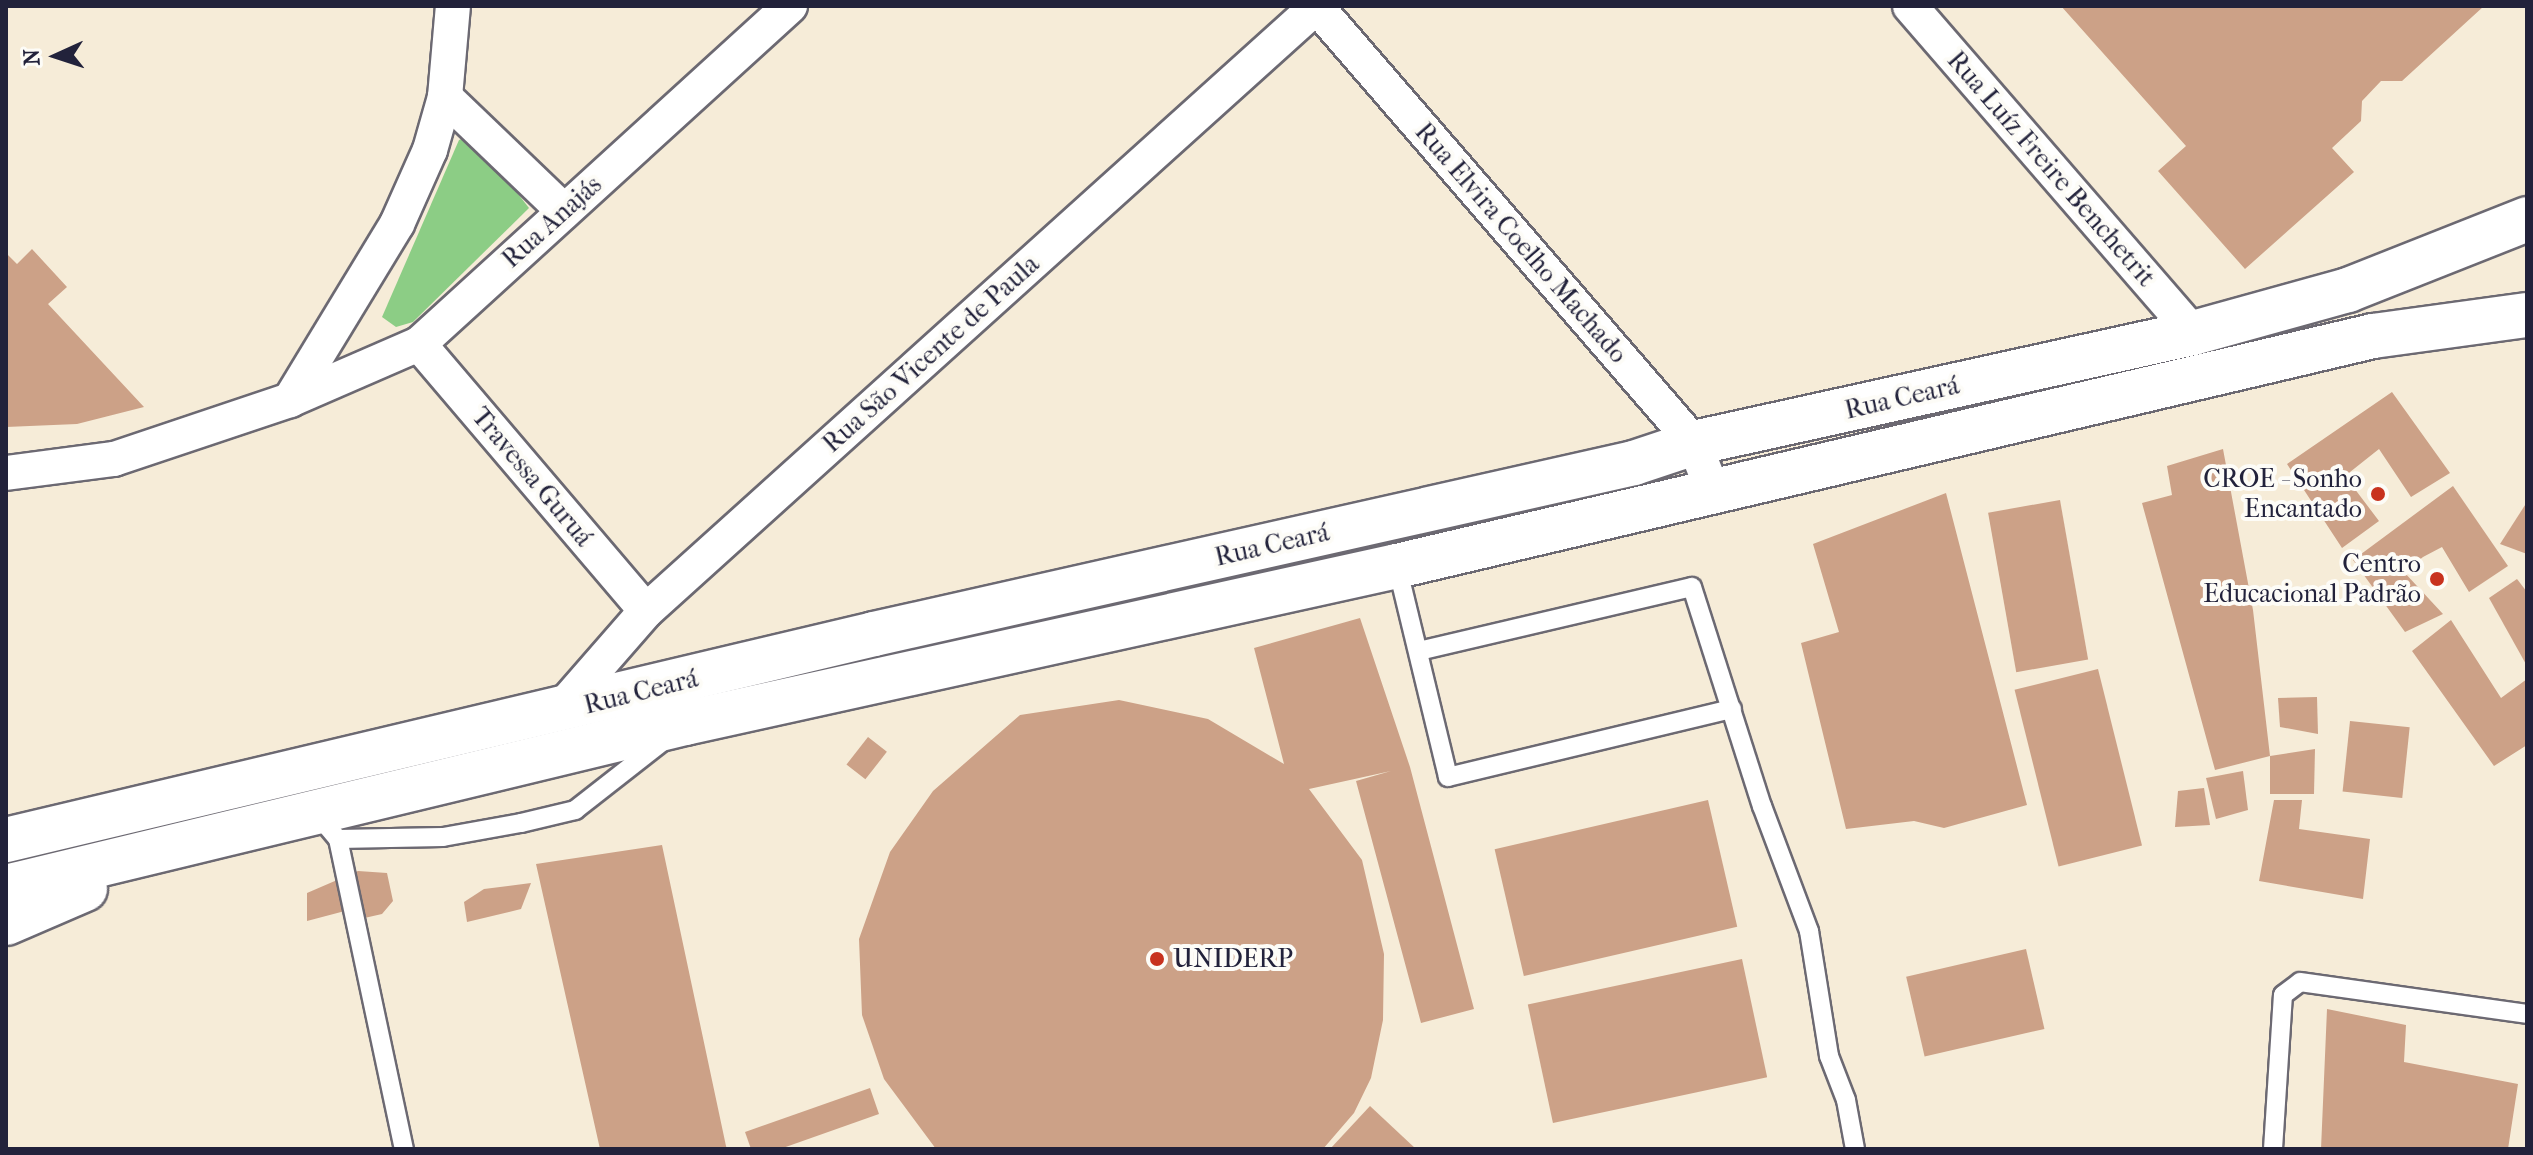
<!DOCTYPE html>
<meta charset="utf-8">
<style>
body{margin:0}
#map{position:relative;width:2533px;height:1155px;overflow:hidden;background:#f6ecd8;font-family:"IM FELL French Canon",serif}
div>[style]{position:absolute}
.green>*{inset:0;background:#8ccd85}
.building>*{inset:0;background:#cca187;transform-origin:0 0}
.roads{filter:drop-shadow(2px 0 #6c6972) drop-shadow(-2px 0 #6c6972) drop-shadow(0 2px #6c6972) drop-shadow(0 -2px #6c6972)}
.service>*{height:18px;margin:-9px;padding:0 9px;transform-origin:9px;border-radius:9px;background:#fff}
.minor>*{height:34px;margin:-17px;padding:0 17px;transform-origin:17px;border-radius:17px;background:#fff}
.primary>*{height:44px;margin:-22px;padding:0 22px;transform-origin:22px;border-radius:22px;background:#fff}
.dots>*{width:22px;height:22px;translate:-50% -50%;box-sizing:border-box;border:4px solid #fdfcf7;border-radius:50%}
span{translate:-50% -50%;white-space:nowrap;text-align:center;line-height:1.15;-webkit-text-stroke:8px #fdfcf7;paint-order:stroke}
.street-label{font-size:26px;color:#22223b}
.poi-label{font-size:26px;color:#22223b}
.right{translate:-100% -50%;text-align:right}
.left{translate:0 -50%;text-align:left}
.frame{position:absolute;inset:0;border:8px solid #22223b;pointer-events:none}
.north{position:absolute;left:16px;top:16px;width:80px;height:80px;-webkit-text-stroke:6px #fdfcf7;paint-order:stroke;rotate:267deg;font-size:22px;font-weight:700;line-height:32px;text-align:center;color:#22223b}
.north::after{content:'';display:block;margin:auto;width:28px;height:36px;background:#22223b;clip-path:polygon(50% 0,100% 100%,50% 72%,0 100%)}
</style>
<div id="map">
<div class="green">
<div style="clip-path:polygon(472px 135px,529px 208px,413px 322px,396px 327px,382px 317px,459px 140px)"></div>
</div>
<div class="building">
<div style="clip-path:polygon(2061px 6px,2484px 6px,2402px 81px,2381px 81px,2362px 101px,2361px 121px,2332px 148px,2354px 172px,2245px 269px,2158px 171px,2186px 146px)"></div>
<div style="clip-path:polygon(32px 249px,67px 287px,48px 304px,144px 407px,77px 424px,6px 427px,6px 253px,17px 264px)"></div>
<div style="clip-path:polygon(2392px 392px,2450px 473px,2411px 497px,2379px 449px,2345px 476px,2379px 521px,2342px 548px,2287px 464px)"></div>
<div style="clip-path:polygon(2223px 449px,2253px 610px,2270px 756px,2215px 770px,2142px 503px,2172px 495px,2167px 466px)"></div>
<div style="clip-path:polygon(2453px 486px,2508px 566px,2469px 592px,2442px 547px,2423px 557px,2404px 572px,2443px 614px,2405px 632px,2353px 560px)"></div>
<div style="clip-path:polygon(1946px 493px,2027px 805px,1944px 828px,1914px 821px,1846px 829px,1801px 643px,1839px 632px,1813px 544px)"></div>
<div style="left:2060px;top:500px;width:162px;height:73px;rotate:80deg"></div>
<div style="clip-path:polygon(2527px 502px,2527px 554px,2500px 544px)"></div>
<div style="clip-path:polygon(2517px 579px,2527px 592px,2527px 666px,2489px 598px)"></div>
<div style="clip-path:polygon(1360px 618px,1410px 767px,1474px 1009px,1421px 1023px,1356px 781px,1391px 771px,1309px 789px,1362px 860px,1384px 954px,1383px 1020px,1371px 1078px,1354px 1113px,1323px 1149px,936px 1149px,884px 1079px,862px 1015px,859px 939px,890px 852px,933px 791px,1020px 715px,1119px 700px,1208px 719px,1284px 764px,1254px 648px)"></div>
<div style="clip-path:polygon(2451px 620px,2501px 698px,2527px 679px,2527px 745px,2494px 766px,2412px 651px)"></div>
<div style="left:2098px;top:669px;width:182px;height:86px;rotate:76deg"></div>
<div style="clip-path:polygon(2317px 697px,2318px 734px,2280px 727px,2278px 698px)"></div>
<div style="left:2350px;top:721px;width:60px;height:71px;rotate:6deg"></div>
<div style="left:868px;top:737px;width:24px;height:35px;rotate:38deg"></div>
<div style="clip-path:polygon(2315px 749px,2314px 794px,2270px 794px,2270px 756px)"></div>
<div style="clip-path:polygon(2243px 771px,2248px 810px,2216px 819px,2206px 778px)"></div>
<div style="clip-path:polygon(2204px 788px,2210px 825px,2175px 827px,2178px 791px)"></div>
<div style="left:1708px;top:800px;width:130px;height:219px;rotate:77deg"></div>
<div style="clip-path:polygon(2274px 800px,2302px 800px,2299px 829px,2370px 839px,2363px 899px,2259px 881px)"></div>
<div style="clip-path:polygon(662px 845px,726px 1146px,727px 1149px,600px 1149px,536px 864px)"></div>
<div style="clip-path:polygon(358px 871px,387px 873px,393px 901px,382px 914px,360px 919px,360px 907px,307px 921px,307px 893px)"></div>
<div style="clip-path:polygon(531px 883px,521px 909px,467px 922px,464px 902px,484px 889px)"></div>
<div style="left:2026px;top:949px;width:82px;height:123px;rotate:77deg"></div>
<div style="left:1742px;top:959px;width:121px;height:219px;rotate:78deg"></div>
<div style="clip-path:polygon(2327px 1009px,2406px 1025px,2404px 1062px,2518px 1084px,2508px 1149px,2321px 1149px)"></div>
<div style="clip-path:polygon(870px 1088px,879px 1114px,780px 1149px,751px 1149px,745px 1132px)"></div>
<div style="clip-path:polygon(1370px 1106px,1416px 1149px,1330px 1149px)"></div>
</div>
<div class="roads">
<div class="service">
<div style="left:1397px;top:566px;width:217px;rotate:76.4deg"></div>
<div style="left:1448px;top:777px;width:292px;rotate:-13.5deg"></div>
<div style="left:1419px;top:651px;width:280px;rotate:-13.2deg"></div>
<div style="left:1692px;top:587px;width:230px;rotate:72.3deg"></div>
<div style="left:1762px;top:806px;width:134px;rotate:69.4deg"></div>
<div style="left:1809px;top:931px;width:127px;rotate:80.9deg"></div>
<div style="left:1829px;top:1056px;width:47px;rotate:68.9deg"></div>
<div style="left:1846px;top:1100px;width:50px;rotate:79.6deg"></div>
<div style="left:316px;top:813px;width:34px;rotate:50deg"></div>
<div style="left:338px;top:839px;width:105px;rotate:-1.1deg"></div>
<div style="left:443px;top:837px;width:79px;rotate:-10.2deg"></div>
<div style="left:521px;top:823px;width:56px;rotate:-13.5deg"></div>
<div style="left:575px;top:810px;width:115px;rotate:-38deg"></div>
<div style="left:338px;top:839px;width:317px;rotate:78deg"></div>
<div style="left:2273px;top:1149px;width:154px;rotate:-86.3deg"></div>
<div style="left:2283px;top:995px;width:21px;rotate:-37deg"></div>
<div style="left:2300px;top:982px;width:229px;rotate:8deg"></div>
</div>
<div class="minor">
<div style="left:1316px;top:6px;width:578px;rotate:49.14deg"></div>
<div style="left:1694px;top:443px;width:49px;rotate:68.6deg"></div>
<div style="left:1910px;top:6px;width:432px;rotate:49.1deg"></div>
<div style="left:445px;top:97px;width:165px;rotate:43.8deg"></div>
<div style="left:419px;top:344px;width:350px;rotate:49.6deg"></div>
<div style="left:290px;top:400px;width:206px;rotate:-58.7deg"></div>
<div style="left:397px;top:224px;width:81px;rotate:-66deg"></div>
<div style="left:430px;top:150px;width:55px;rotate:-74.2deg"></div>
<div style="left:445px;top:97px;width:91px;rotate:-85deg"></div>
<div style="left:6px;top:473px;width:109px;rotate:-7.4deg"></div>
<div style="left:114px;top:459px;width:186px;rotate:-18.5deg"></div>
<div style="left:290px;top:400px;width:141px;rotate:-23.5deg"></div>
<div style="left:419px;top:344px;width:502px;rotate:-42.34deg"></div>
<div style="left:557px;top:713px;width:135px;rotate:-48.9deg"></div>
<div style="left:646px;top:611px;width:903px;rotate:-42.04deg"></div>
</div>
<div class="primary">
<div style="left:6px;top:840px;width:892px;rotate:-13.35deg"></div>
<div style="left:874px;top:634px;width:779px;rotate:-12.68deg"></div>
<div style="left:1634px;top:463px;width:63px;rotate:-18.4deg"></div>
<div style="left:1694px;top:443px;width:511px;rotate:-12.43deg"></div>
<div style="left:2193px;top:333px;width:161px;rotate:-15.5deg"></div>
<div style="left:2348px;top:290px;width:193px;rotate:-21.6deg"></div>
<div style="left:6px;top:887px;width:699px;rotate:-13.58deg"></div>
<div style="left:685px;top:723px;width:729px;rotate:-12.44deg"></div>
<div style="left:1397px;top:566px;width:1003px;rotate:-13.26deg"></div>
<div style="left:2373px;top:336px;width:155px;rotate:-7.8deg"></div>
<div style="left:6px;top:923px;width:86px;rotate:-23.3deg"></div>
</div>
</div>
<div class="dots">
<div style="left:2378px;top:494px;background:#c8321e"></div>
<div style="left:2437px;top:579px;background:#c8321e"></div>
<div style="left:1157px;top:959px;background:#c8321e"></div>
</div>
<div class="street-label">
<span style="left:2051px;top:169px;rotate:49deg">Rua Luíz Freire Benchetrit</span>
<span style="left:552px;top:222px;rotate:-42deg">Rua Anajás</span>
<span style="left:1521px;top:243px;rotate:49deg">Rua Elvira Coelho Machado</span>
<span style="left:931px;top:354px;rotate:-42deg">Rua São Vicente de Paula</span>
<span style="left:1902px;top:398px;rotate:-13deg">Rua Ceará</span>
<span style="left:532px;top:477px;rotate:50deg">Travessa Guruá</span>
<span style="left:1272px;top:545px;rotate:-13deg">Rua Ceará</span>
<span style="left:641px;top:692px;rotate:-14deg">Rua Ceará</span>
</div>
<div class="poi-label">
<span class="right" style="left:2362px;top:494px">CROE - Sonho<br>Encantado</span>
<span class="right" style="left:2421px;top:579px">Centro<br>Educacional Padrão</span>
<span class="left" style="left:1173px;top:959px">UNIDERP</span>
</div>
<div class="frame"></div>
<div class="north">N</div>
</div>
